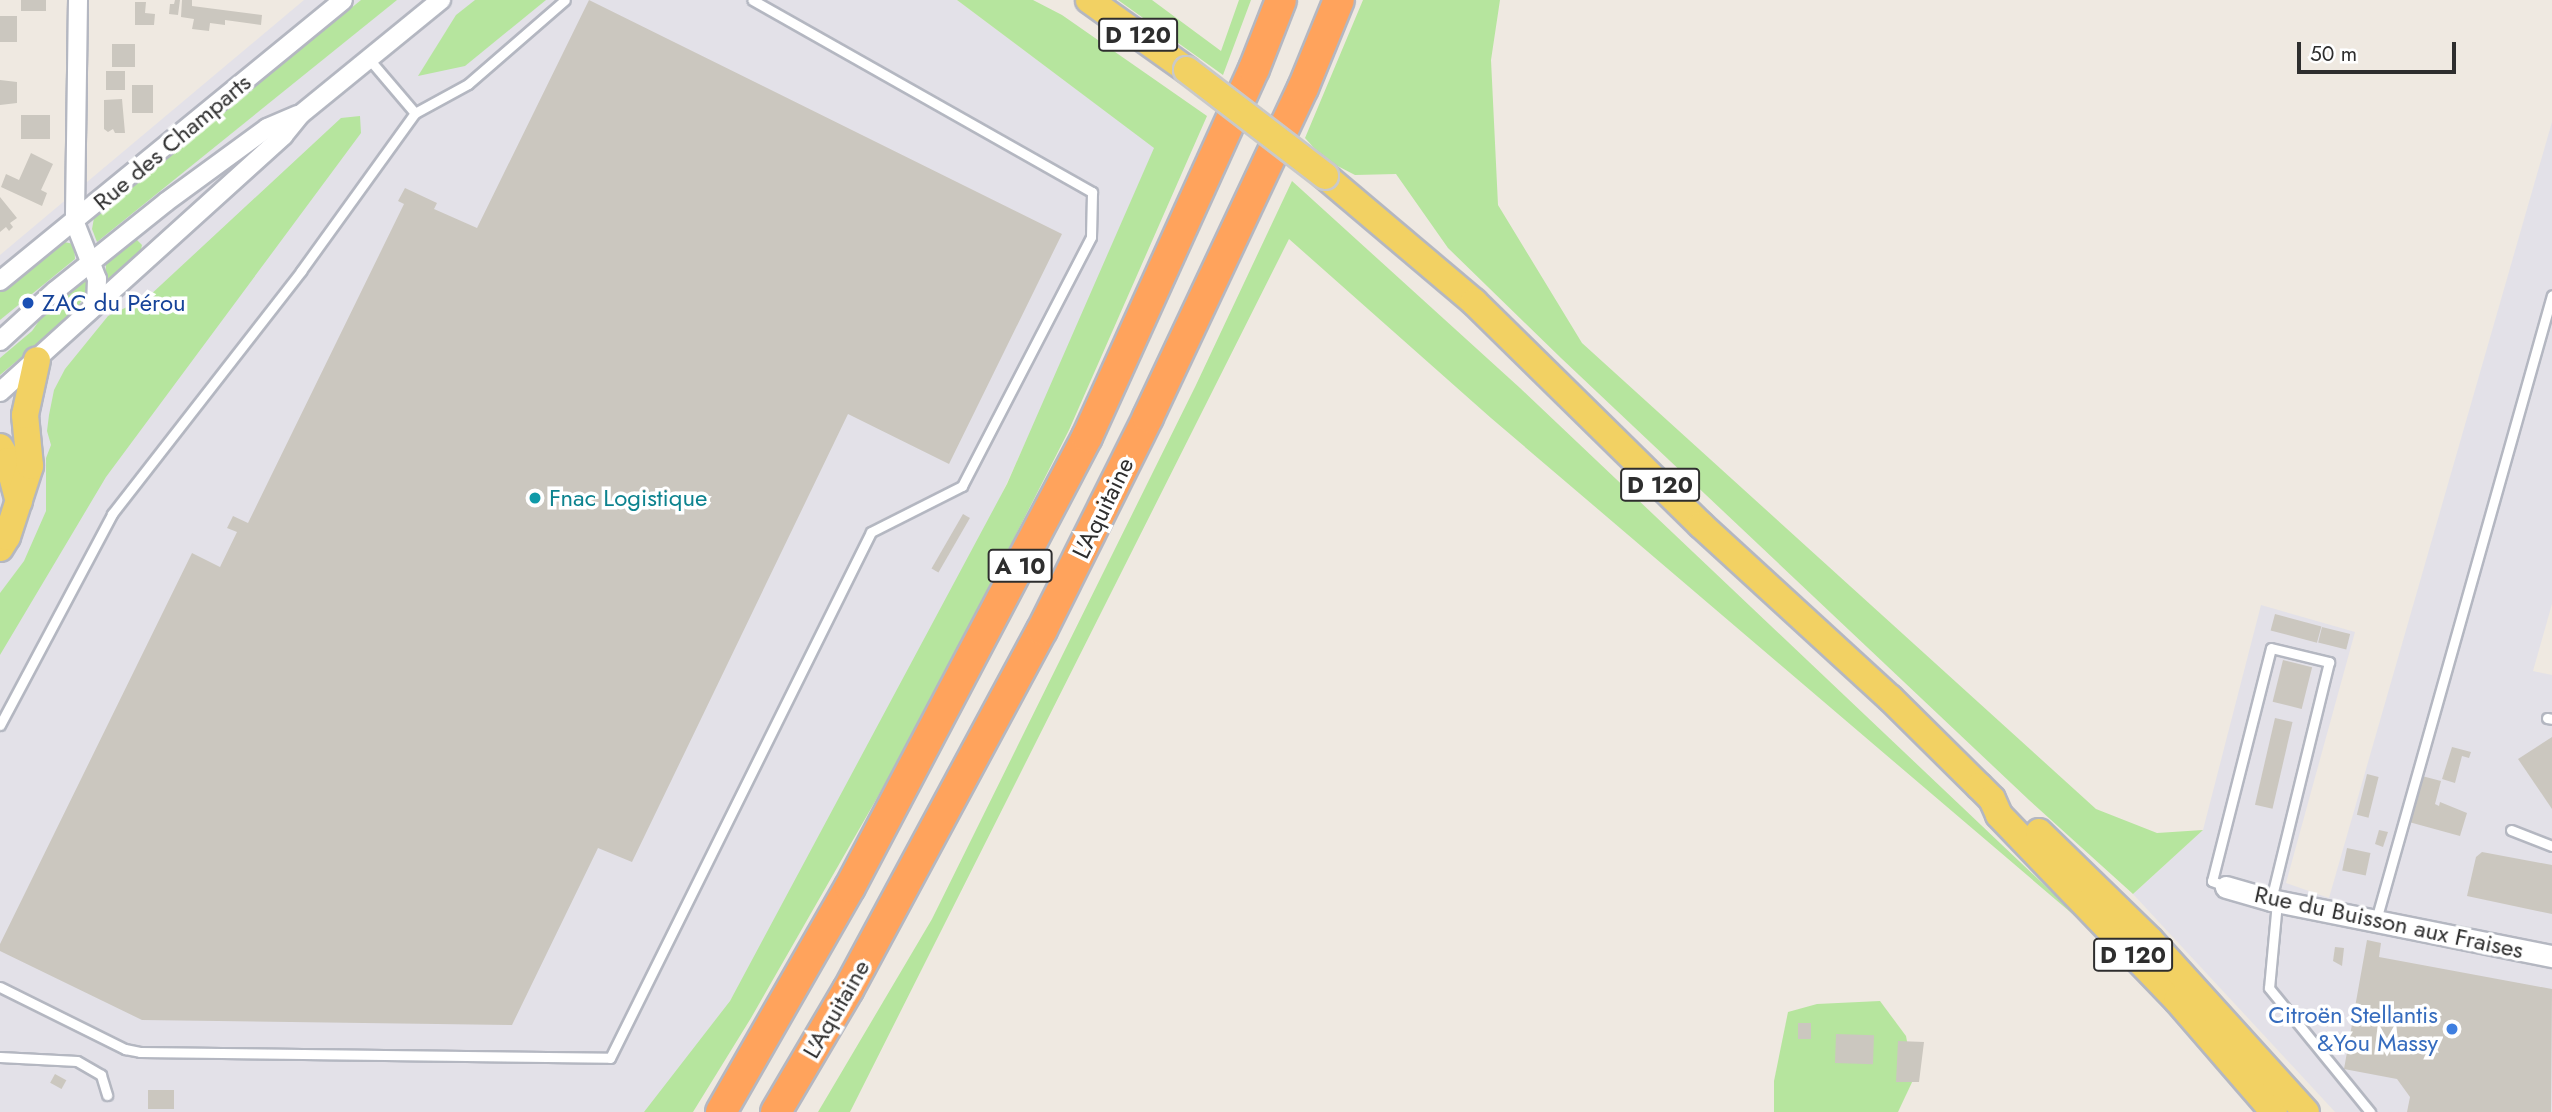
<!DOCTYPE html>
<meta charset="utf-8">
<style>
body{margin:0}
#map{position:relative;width:2552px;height:1112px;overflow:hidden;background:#efe9e1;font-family:Jost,sans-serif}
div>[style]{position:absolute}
.industrial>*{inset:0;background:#e3e1e8}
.green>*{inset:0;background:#b6e59e}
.building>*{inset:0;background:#cbc7bf;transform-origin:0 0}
.roads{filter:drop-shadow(2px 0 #b4b7c1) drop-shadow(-2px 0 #b4b7c1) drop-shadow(0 2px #b4b7c1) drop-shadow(0 -2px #b4b7c1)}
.service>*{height:9px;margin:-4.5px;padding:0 4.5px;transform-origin:4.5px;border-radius:4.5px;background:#fff}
.minor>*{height:18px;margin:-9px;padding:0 9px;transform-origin:9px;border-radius:9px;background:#fff}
.tertiary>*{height:21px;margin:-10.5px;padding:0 10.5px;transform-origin:10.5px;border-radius:10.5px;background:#fff}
.primary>*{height:26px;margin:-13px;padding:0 13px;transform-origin:13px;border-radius:13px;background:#f2d163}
.motorway>*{height:30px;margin:-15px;padding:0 15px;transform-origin:15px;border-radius:15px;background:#ffa35c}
.bridges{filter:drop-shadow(2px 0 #c9c9c9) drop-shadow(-2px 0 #c9c9c9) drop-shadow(0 2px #c9c9c9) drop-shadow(0 -2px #c9c9c9)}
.primary-bridge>*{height:26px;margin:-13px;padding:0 13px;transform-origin:13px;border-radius:13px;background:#f2d163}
.dots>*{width:19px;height:19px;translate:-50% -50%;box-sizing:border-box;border:4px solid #fff;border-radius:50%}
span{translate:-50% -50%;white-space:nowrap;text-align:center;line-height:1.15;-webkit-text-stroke:7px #fff;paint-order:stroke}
.shield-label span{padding:2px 5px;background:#fff;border:2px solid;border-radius:5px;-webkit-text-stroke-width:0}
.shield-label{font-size:23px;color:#2e2e2e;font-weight:700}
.street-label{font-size:24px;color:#2e2e2e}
.transit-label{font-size:24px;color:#164399}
.left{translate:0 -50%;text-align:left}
.culture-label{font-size:24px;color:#0d838f}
.shop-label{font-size:24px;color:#366cbe}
.right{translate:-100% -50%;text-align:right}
.scale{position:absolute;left:2297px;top:42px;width:159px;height:32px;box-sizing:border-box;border:4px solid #2e2e2e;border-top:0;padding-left:9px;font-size:21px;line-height:24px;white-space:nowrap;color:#2e2e2e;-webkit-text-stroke:5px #fff;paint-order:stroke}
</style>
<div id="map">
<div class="industrial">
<div style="clip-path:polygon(304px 0,957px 0,1172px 161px,1118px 242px,884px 749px,662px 1112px,0 1112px,0 255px)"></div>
<div style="clip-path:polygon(2552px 122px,2552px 604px,2533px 671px,2552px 675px,2552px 1112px,2335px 1112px,2133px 894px,2203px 830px,2261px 605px,2355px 632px,2286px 883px,2329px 898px)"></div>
</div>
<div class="green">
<div style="clip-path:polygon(361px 0,397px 0,97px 242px,92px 229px,94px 218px)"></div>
<div style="clip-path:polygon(475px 0,546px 0,465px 66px,418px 76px,456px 15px)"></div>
<div style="clip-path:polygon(957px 0,1033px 0,1062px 15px,1207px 116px,1069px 430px,924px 716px,751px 1018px,693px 1112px,644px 1112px,730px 1001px,1007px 484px,1154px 148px)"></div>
<div style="clip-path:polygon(1118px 0,1152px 0,1221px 51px,1239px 0,1251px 0,1223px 75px)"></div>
<div style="clip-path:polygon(1363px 0,1500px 0,1491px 60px,1498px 205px,1582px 343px,2096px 809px,2157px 833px,2203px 830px,2133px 894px,2029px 800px,1561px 358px,1448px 248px,1396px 174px,1355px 175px,1324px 159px,1305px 138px)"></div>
<div style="clip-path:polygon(360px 116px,361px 133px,106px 477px,0 655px,0 593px,24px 561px,46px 511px,46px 458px,51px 445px,47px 431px,49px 415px,54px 390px,65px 369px,108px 316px,148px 297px,341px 118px)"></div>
<div style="clip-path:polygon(1292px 181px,1520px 388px,2096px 934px,1491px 418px,1289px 239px,850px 1112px,818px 1112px,932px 919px,1196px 385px)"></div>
<div style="clip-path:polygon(135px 238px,142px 245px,140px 254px,105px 285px,106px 262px)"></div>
<div style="clip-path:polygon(64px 242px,74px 244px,75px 259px,0 320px,0 291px)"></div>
<div style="clip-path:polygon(87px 279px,85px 296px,72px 315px,0 375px,0 358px,32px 331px,52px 302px)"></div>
<div style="clip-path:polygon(1880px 1001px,1906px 1036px,1914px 1078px,1898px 1112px,1774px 1112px,1774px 1081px,1788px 1012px,1817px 1004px)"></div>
</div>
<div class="building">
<div style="left:21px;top:0;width:25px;height:11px"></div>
<div style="clip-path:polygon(175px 0,180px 0,178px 15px,169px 14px,170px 4px,174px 4px)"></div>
<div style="clip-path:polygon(182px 0,192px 0,192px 6px,262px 15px,261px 25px,225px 20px,225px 25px,210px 23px,209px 31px,192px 29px,194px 19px,181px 17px)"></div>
<div style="clip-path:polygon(589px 0,1062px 234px,949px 464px,848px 414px,632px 862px,598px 848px,512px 1025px,142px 1020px,0 951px,0 944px,192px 553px,220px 567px,237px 532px,227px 528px,233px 516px,248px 523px,404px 204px,398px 201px,405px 188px,437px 203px,434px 209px,477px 228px)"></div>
<div style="clip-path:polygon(135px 2px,146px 2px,145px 13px,155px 14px,154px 25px,135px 25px)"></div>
<div style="left:0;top:16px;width:17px;height:26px"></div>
<div style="left:112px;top:44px;width:23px;height:23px"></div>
<div style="left:106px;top:71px;width:19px;height:19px"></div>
<div style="clip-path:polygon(0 80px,17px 82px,17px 103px,0 105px)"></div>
<div style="left:132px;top:85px;width:21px;height:28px"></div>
<div style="clip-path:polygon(122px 99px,125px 133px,115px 133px,113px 129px,108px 132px,104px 129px,104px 100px)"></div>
<div style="left:21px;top:115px;width:29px;height:24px"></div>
<div style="clip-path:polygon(31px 153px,53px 164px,41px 190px,47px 193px,42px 206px,1px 187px,6px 174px,19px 180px)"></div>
<div style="clip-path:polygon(0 197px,17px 218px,10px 223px,13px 227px,9px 231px,6px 227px,0 232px)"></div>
<div style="left:963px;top:514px;width:8px;height:63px;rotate:30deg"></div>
<div style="left:2275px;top:614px;width:48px;height:17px;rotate:15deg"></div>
<div style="left:2322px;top:627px;width:29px;height:16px;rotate:14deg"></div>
<div style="left:2283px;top:660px;width:30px;height:43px;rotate:14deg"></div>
<div style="left:2275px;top:718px;width:18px;height:89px;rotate:13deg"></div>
<div style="clip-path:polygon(2552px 737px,2552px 809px,2518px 759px)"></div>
<div style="clip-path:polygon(2452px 747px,2471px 752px,2469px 758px,2462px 756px,2455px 783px,2442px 779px)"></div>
<div style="left:2367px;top:774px;width:12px;height:42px;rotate:14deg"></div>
<div style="clip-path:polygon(2422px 776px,2441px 781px,2435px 804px,2439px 806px,2440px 802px,2467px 813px,2460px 836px,2409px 822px)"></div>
<div style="clip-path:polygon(2379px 830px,2388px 832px,2383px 847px,2375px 844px)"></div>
<div style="left:2347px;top:848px;width:24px;height:23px;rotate:12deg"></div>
<div style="clip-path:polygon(2482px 852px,2552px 865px,2552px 914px,2467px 896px,2476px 857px)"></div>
<div style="clip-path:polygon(2367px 940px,2381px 943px,2379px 957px,2552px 989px,2551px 1112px,2407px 1112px,2410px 1097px,2397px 1079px,2344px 1069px)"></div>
<div style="clip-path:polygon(2335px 947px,2344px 948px,2342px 966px,2333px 961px)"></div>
<div style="left:1798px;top:1023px;width:13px;height:16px"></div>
<div style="left:1836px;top:1034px;width:38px;height:29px;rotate:2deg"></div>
<div style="clip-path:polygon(1898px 1041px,1924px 1042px,1919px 1082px,1896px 1082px)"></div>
<div style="left:55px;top:1074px;width:13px;height:10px;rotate:29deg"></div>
<div style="left:148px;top:1090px;width:26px;height:19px"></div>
</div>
<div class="roads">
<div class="service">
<div style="left:369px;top:59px;width:71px;rotate:49.6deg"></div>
<div style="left:2547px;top:718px;width:5px;rotate:11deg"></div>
<div style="left:0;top:725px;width:239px;rotate:-62deg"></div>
<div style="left:112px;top:514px;width:308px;rotate:-52.1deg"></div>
<div style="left:301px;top:271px;width:195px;rotate:-54.2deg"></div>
<div style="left:415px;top:113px;width:60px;rotate:-28.7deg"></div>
<div style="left:468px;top:84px;width:128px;rotate:-40.9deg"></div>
<div style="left:2511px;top:830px;width:44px;rotate:21.3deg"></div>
<div style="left:2225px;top:886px;width:14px;rotate:-159deg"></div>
<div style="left:2212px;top:881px;width:240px;rotate:-75.8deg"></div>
<div style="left:2271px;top:648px;width:60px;rotate:13.6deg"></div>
<div style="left:2329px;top:662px;width:245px;rotate:103.7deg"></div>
<div style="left:2277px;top:902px;width:86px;rotate:95.3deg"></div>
<div style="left:2269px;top:988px;width:160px;rotate:50.8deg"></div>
<div style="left:2376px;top:920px;width:649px;rotate:-74.27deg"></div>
<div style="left:0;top:987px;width:140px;rotate:26.4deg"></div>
<div style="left:125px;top:1049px;width:15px;rotate:11deg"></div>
<div style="left:140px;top:1052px;width:470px;rotate:0.7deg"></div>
<div style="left:610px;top:1058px;width:587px;rotate:-63.61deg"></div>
<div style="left:871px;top:532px;width:102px;rotate:-26.8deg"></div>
<div style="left:962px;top:486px;width:280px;rotate:-62.6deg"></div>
<div style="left:1091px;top:237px;width:45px;rotate:-88.7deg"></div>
<div style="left:1092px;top:192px;width:390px;rotate:-150.5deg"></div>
<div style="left:0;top:1057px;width:77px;rotate:3deg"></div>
<div style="left:77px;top:1061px;width:28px;rotate:30deg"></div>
<div style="left:101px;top:1075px;width:21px;rotate:73deg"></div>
</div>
<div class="minor">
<div style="left:78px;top:0;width:223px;rotate:90.8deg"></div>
<div style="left:75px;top:223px;width:60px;rotate:68.6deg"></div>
<div style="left:97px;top:279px;width:23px;rotate:92deg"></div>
<div style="left:0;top:281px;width:443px;rotate:-39.3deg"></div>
<div style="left:0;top:341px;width:74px;rotate:-42.3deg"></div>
<div style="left:55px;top:291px;width:142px;rotate:-38.7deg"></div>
<div style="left:166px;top:202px;width:125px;rotate:-36.2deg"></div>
<div style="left:267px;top:128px;width:33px;rotate:-23deg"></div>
<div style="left:0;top:392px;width:382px;rotate:-42.1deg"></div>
<div style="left:283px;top:136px;width:28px;rotate:-51deg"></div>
<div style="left:301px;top:114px;width:181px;rotate:-39.2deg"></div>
</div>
<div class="tertiary">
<div style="left:2226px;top:887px;width:47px;rotate:16.1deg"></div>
<div style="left:2271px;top:900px;width:287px;rotate:11.3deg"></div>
</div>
<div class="primary">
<div style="left:1089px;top:0;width:120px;rotate:35.5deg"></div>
<div style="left:1325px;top:176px;width:195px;rotate:40.2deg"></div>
<div style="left:1474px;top:302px;width:318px;rotate:44.5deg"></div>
<div style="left:1701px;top:525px;width:256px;rotate:42.5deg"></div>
<div style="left:1890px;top:698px;width:125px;rotate:44.7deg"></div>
<div style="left:1979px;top:786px;width:18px;rotate:45deg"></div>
<div style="left:1992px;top:799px;width:17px;rotate:66deg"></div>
<div style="left:1999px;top:815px;width:257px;rotate:46.1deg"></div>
<div style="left:2177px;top:1000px;width:148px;rotate:49.1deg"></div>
<div style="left:0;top:447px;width:16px;rotate:60deg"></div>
<div style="left:8px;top:461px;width:42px;rotate:75deg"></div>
<div style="left:0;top:548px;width:13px;rotate:-58deg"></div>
<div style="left:7px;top:537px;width:75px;rotate:-72.1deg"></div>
<div style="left:30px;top:466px;width:51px;rotate:-95.6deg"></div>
<div style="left:25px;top:415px;width:56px;rotate:-77.7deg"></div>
<div style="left:2039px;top:832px;width:155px;rotate:44.2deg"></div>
<div style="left:2150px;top:940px;width:232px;rotate:47.8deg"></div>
</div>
<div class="motorway">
<div style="left:721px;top:1112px;width:259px;rotate:-60.2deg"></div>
<div style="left:850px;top:887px;width:509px;rotate:-62.23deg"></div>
<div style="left:1087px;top:437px;width:404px;rotate:-65.6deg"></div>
<div style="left:1254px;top:69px;width:74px;rotate:-68.6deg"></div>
<div style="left:776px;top:1112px;width:142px;rotate:-59.5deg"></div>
<div style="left:848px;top:990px;width:409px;rotate:-61.7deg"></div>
<div style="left:1042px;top:630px;width:238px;rotate:-63.5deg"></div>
<div style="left:1148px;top:417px;width:364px;rotate:-64.8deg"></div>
<div style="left:1303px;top:88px;width:95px;rotate:-67.8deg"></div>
</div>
</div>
<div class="bridges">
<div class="primary-bridge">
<div style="left:1187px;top:70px;width:174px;rotate:37.5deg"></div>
</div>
</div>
<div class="dots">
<div style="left:28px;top:303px;background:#1a4fb4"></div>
<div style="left:535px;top:498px;background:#0f9aa8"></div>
<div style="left:2452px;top:1029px;background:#3f7fe0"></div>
</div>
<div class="shield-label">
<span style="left:1138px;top:35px">D 120</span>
<span style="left:1660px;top:485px">D 120</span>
<span style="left:1020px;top:566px">A 10</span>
<span style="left:2133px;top:955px">D 120</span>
</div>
<div class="street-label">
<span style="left:172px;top:142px;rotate:-40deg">Rue des Champarts</span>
<span style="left:1103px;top:508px;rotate:-64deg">L'Aquitaine</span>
<span style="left:2389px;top:922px;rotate:12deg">Rue du Buisson aux Fraises</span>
<span style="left:836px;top:1009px;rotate:-60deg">L'Aquitaine</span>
</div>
<div class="transit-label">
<span class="left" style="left:42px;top:303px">ZAC du Pérou</span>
</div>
<div class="culture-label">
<span class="left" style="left:549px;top:498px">Fnac Logistique</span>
</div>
<div class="shop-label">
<span class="right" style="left:2438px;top:1029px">Citroën Stellantis<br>&amp;You Massy</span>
</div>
<div class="scale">50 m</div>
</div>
